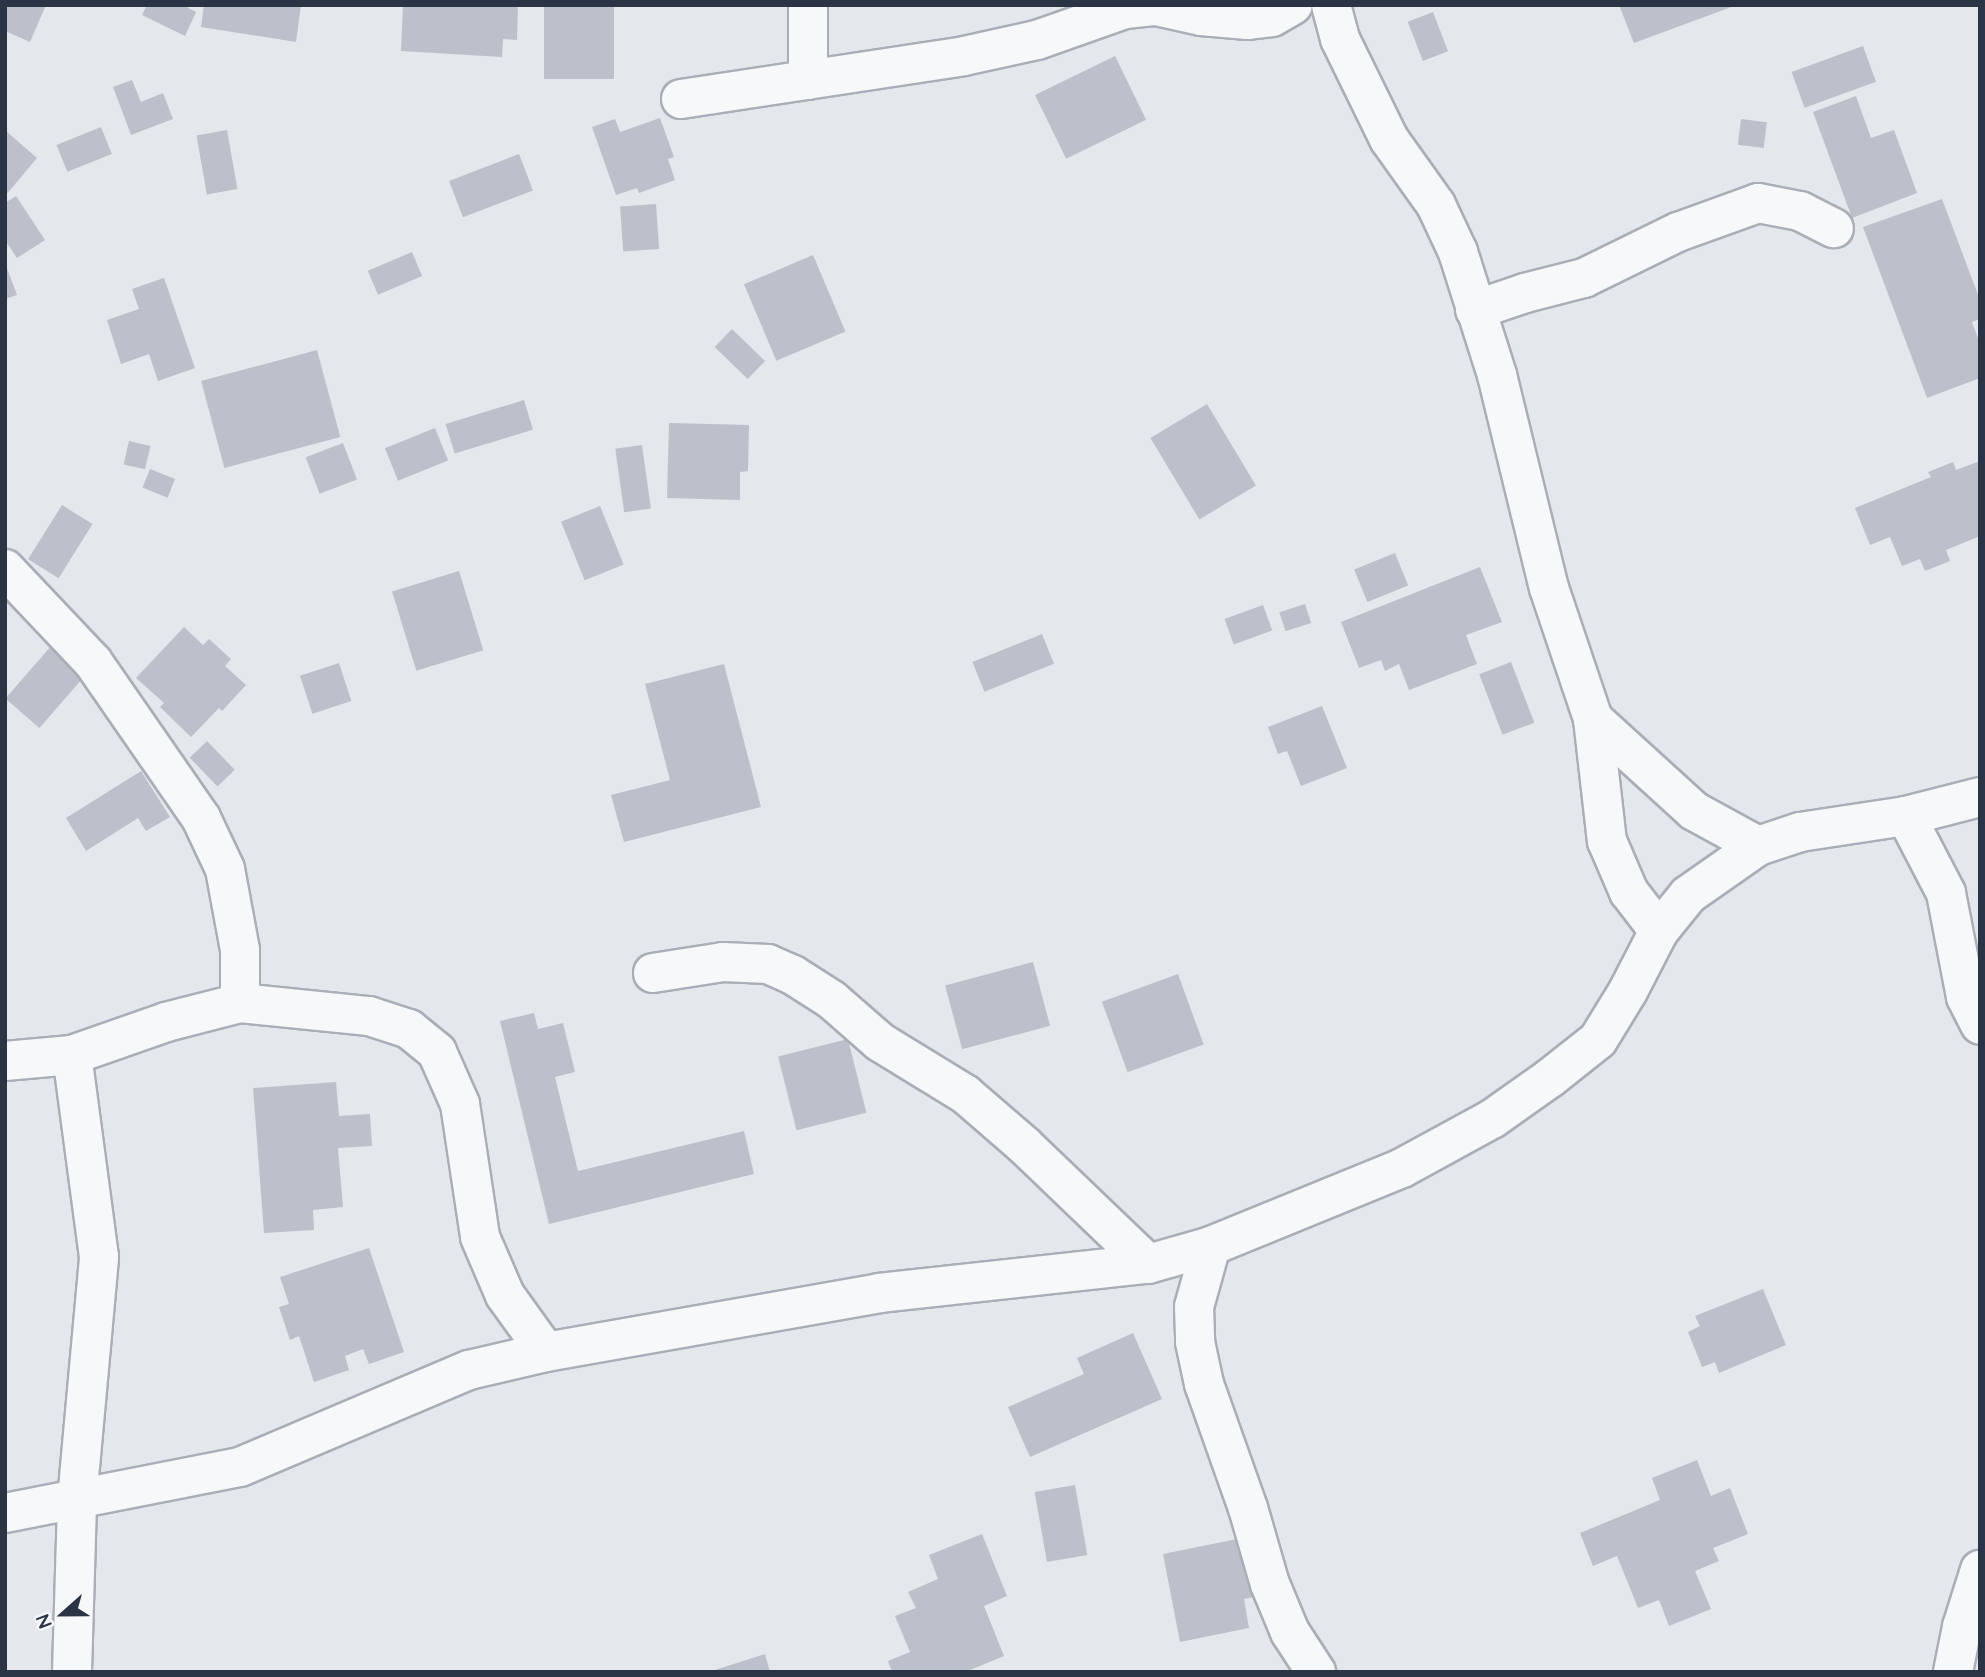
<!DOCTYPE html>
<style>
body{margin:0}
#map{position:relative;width:1985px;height:1677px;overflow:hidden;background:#e4e7ec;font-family:Quicksand,sans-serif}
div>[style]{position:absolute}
.building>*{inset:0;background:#bbc0ca;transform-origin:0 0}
.roads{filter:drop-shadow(2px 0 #a9aeb7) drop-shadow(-2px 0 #a9aeb7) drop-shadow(0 2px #a9aeb7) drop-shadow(0 -2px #a9aeb7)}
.street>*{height:38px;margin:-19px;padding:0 19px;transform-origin:19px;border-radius:19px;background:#f7f8fa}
span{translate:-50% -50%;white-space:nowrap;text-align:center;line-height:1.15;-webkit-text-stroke:5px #f4f6f9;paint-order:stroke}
.frame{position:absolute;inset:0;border:7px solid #2b3445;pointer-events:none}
.north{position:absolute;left:28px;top:1579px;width:70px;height:70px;-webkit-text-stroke:5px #f4f6f9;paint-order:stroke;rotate:249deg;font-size:19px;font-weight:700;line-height:28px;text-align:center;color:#2b3445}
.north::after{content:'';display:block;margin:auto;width:24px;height:32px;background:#2b3445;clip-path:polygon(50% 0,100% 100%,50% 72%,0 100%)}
</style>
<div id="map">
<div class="building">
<div style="clip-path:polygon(5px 5px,46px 5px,30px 42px,5px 31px)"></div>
<div style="clip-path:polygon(147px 5px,183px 5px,196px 12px,185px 36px,142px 15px)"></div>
<div style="clip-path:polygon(204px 5px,301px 5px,296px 42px,201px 27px)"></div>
<div style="clip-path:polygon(403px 5px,518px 5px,517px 40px,503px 39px,502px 57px,401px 51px)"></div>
<div style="left:544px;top:5px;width:70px;height:74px"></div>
<div style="clip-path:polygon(1619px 5px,1734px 5px,1734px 6px,1634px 43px)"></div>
<div style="left:1433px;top:12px;width:42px;height:27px;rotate:69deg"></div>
<div style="left:1863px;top:46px;width:38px;height:76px;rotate:70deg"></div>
<div style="left:1115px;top:56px;width:71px;height:89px;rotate:64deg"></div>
<div style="clip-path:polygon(132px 80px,141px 102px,163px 93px,173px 119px,131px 135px,113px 87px)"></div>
<div style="clip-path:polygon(1856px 96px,1871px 138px,1894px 130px,1917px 193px,1852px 218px,1813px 112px)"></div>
<div style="clip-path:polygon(660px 118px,674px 157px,668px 159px,675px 180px,639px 193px,637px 188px,616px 195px,592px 127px,615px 119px,620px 132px)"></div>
<div style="left:1741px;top:119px;width:26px;height:26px;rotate:7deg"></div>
<div style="left:101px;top:127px;width:29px;height:48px;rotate:68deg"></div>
<div style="clip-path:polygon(5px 130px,37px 158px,5px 196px)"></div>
<div style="left:227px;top:130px;width:60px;height:31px;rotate:80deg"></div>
<div style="left:519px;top:154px;width:39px;height:75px;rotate:69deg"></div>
<div style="clip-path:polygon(16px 196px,45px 240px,17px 258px,5px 240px,5px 203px)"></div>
<div style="clip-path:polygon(1942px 199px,1980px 300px,1980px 319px,1972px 322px,1980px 344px,1980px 378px,1927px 398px,1863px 227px)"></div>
<div style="left:656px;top:204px;width:45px;height:36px;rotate:86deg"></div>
<div style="left:412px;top:252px;width:26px;height:48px;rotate:67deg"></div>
<div style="left:813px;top:255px;width:83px;height:75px;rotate:67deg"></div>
<div style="clip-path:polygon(5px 263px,17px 295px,5px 299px)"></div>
<div style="clip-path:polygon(164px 278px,195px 368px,158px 381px,149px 354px,121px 364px,107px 320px,139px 309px,132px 289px)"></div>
<div style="left:732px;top:329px;width:46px;height:25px;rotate:44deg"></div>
<div style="left:317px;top:350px;width:90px;height:120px;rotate:75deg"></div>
<div style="left:524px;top:400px;width:31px;height:82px;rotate:73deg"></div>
<div style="left:1207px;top:404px;width:95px;height:66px;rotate:59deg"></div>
<div style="clip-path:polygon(669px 423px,749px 425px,748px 471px,740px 472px,740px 500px,667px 498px)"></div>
<div style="left:435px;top:428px;width:35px;height:54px;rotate:68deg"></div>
<div style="left:129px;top:441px;width:22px;height:24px;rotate:13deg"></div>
<div style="left:343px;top:443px;width:39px;height:40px;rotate:69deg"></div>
<div style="left:642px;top:445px;width:64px;height:27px;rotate:82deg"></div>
<div style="clip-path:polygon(1980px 461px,1980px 536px,1946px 550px,1950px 561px,1925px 571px,1920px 559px,1902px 566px,1890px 537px,1870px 545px,1855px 508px,1931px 477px,1928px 472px,1953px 462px,1956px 470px)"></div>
<div style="left:150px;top:469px;width:27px;height:20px;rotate:22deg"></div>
<div style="left:62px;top:505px;width:36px;height:64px;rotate:32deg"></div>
<div style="left:600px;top:506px;width:63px;height:42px;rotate:68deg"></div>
<div style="left:1395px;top:553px;width:35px;height:44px;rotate:68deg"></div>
<div style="clip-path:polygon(1480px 567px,1502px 622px,1466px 635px,1477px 664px,1409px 690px,1399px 664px,1385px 671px,1381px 660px,1359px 668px,1341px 622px)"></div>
<div style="left:459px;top:571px;width:83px;height:70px;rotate:73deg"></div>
<div style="left:1305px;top:604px;width:20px;height:27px;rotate:72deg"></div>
<div style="left:1263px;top:605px;width:27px;height:41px;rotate:70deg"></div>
<div style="clip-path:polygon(184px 627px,203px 645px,209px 639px,231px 659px,225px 666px,246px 685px,222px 711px,219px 708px,191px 737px,160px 707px,164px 703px,136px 678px)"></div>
<div style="left:1042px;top:634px;width:32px;height:75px;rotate:68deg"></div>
<div style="left:52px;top:645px;width:45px;height:71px;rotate:41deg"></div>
<div style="left:1511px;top:662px;width:65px;height:34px;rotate:69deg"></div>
<div style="left:339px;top:663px;width:40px;height:41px;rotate:72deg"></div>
<div style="clip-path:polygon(724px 664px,761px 807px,624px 842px,611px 795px,670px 780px,645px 684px)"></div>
<div style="clip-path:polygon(1322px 706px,1347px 768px,1301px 786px,1287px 751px,1278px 754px,1268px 727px)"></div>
<div style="left:207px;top:741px;width:40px;height:24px;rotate:46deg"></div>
<div style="clip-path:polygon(141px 771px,170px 817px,146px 831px,138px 818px,86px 851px,66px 818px)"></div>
<div style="left:1033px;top:962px;width:66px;height:91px;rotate:75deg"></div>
<div style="left:1178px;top:974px;width:75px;height:81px;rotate:70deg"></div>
<div style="clip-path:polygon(534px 1013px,538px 1029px,563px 1023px,575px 1072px,555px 1077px,578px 1171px,744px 1131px,754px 1174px,549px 1224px,500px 1021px)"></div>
<div style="left:848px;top:1039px;width:76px;height:72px;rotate:76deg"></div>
<div style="clip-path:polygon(336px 1082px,339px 1116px,370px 1114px,372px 1146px,338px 1148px,343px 1207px,313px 1210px,314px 1230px,264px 1233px,253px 1088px)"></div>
<div style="clip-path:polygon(369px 1248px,404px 1352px,369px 1364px,363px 1349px,345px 1356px,349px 1370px,314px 1382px,299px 1336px,290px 1340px,279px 1307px,289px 1304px,280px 1277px)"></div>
<div style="clip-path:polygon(1763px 1289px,1786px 1345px,1719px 1373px,1715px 1362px,1702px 1367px,1688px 1332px,1700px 1326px,1695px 1316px)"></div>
<div style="clip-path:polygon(1133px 1333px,1162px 1399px,1030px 1457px,1008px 1407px,1084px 1374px,1077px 1358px)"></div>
<div style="clip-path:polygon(1697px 1460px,1711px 1496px,1730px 1488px,1748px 1534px,1713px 1548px,1719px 1561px,1695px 1571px,1711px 1609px,1669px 1626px,1659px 1600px,1638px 1608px,1617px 1556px,1593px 1566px,1580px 1533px,1660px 1500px,1652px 1478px)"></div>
<div style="left:1075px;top:1485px;width:71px;height:41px;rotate:80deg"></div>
<div style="clip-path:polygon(982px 1534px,1007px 1596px,984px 1606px,1004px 1656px,965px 1672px,892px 1672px,888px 1661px,910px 1652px,895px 1616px,916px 1608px,908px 1592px,938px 1579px,929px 1555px)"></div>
<div style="clip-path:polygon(1242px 1538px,1254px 1597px,1244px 1599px,1249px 1628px,1180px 1642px,1163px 1554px)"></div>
<div style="clip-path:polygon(765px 1654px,770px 1672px,712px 1672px,712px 1671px)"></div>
</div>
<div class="roads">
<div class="street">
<div style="left:808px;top:5px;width:75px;rotate:90deg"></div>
<div style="left:1331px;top:5px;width:35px;rotate:75deg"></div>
<div style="left:1340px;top:39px;width:111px;rotate:63.9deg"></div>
<div style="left:1389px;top:139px;width:81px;rotate:54.5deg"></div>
<div style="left:1436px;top:205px;width:52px;rotate:64.9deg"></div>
<div style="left:1458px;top:252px;width:129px;rotate:72.4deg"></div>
<div style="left:1497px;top:375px;width:219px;rotate:76.3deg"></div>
<div style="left:1549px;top:588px;width:138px;rotate:71.4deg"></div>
<div style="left:1593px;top:719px;width:123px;rotate:83.5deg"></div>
<div style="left:1607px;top:841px;width:56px;rotate:66.7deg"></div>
<div style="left:1629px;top:892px;width:49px;rotate:52.4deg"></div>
<div style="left:681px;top:99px;width:286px;rotate:-8.6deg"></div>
<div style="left:964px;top:56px;width:75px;rotate:-12.4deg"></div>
<div style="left:1037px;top:40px;width:93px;rotate:-19.4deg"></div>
<div style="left:1125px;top:9px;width:31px;rotate:-6deg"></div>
<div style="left:1156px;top:6px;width:46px;rotate:12.5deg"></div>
<div style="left:1201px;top:16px;width:47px;rotate:4.9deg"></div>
<div style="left:1248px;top:20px;width:24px;rotate:-7deg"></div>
<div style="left:1272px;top:17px;width:24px;rotate:-30deg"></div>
<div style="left:1475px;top:310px;width:53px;rotate:-18.8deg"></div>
<div style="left:1525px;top:293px;width:61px;rotate:-14.3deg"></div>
<div style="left:1584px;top:278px;width:105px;rotate:-26.1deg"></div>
<div style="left:1678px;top:232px;width:85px;rotate:-19.9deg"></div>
<div style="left:1758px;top:203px;width:43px;rotate:10.8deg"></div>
<div style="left:1800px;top:211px;width:38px;rotate:27deg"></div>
<div style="left:5px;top:569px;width:128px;rotate:46.6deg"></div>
<div style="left:93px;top:662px;width:190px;rotate:55.3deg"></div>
<div style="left:201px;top:818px;width:56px;rotate:64.8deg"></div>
<div style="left:225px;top:869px;width:82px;rotate:79.5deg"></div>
<div style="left:240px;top:950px;width:53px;rotate:90deg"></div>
<div style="left:1593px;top:719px;width:137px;rotate:42.3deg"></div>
<div style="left:1694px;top:811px;width:73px;rotate:28.7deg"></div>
<div style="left:1906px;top:816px;width:87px;rotate:62.5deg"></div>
<div style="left:1946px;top:893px;width:106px;rotate:79.1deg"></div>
<div style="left:1966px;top:997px;width:31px;rotate:63deg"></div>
<div style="left:653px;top:973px;width:71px;rotate:-8.9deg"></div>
<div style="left:723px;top:962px;width:45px;rotate:2.5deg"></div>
<div style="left:768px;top:964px;width:27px;rotate:24deg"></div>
<div style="left:793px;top:975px;width:46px;rotate:32.7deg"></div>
<div style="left:832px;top:1000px;width:64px;rotate:41.2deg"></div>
<div style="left:880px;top:1042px;width:100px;rotate:31.5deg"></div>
<div style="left:965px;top:1094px;width:79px;rotate:40.9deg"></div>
<div style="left:1025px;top:1146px;width:170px;rotate:43.8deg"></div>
<div style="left:5px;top:1061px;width:67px;rotate:-5.1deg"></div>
<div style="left:72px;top:1055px;width:100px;rotate:-19.3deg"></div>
<div style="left:166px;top:1022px;width:76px;rotate:-14.4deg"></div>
<div style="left:240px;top:1003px;width:130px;rotate:5.8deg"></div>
<div style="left:369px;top:1016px;width:42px;rotate:18deg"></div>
<div style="left:409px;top:1029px;width:36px;rotate:39deg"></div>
<div style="left:437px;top:1052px;width:57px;rotate:66.1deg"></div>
<div style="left:460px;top:1104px;width:134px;rotate:81.4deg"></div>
<div style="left:480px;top:1237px;width:63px;rotate:66.7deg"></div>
<div style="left:505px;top:1295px;width:70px;rotate:54.3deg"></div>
<div style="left:1211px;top:1246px;width:63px;rotate:105.6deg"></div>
<div style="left:1194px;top:1307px;width:35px;rotate:88deg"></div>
<div style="left:1195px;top:1342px;width:43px;rotate:77.9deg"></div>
<div style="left:1204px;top:1384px;width:132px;rotate:70.5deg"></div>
<div style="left:1248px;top:1508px;width:79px;rotate:73.9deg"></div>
<div style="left:1270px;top:1584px;width:52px;rotate:67.4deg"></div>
<div style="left:1290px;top:1632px;width:48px;rotate:57deg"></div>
<div style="left:5px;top:1513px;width:239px;rotate:-11.1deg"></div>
<div style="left:240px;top:1467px;width:249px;rotate:-23deg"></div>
<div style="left:469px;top:1370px;width:79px;rotate:-13.2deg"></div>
<div style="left:546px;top:1352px;width:338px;rotate:-10deg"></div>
<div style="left:879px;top:1293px;width:271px;rotate:-6.2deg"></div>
<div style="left:1148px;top:1264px;width:66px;rotate:-15.9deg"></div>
<div style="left:1211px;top:1246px;width:206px;rotate:-22.2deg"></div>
<div style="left:1402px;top:1168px;width:102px;rotate:-28.6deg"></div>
<div style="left:1492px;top:1119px;width:71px;rotate:-35.3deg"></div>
<div style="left:1550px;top:1078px;width:61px;rotate:-38.4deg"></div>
<div style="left:1598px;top:1040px;width:57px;rotate:-58.5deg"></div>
<div style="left:1628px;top:991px;width:68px;rotate:-62.7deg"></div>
<div style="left:1659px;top:931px;width:46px;rotate:-51.1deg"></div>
<div style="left:1688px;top:895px;width:85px;rotate:-35deg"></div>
<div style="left:1758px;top:846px;width:44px;rotate:-18.4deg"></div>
<div style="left:1800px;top:832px;width:107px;rotate:-8.6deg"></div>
<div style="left:1906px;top:816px;width:76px;rotate:-14.4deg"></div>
<div style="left:72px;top:1672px;width:172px;rotate:-88.3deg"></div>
<div style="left:77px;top:1500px;width:244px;rotate:-84.8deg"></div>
<div style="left:99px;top:1257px;width:204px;rotate:-97.6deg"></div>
<div style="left:1953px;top:1672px;width:46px;rotate:-78.7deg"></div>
<div style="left:1962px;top:1627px;width:60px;rotate:-72.5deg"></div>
</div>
</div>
<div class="frame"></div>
<div class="north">N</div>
</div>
